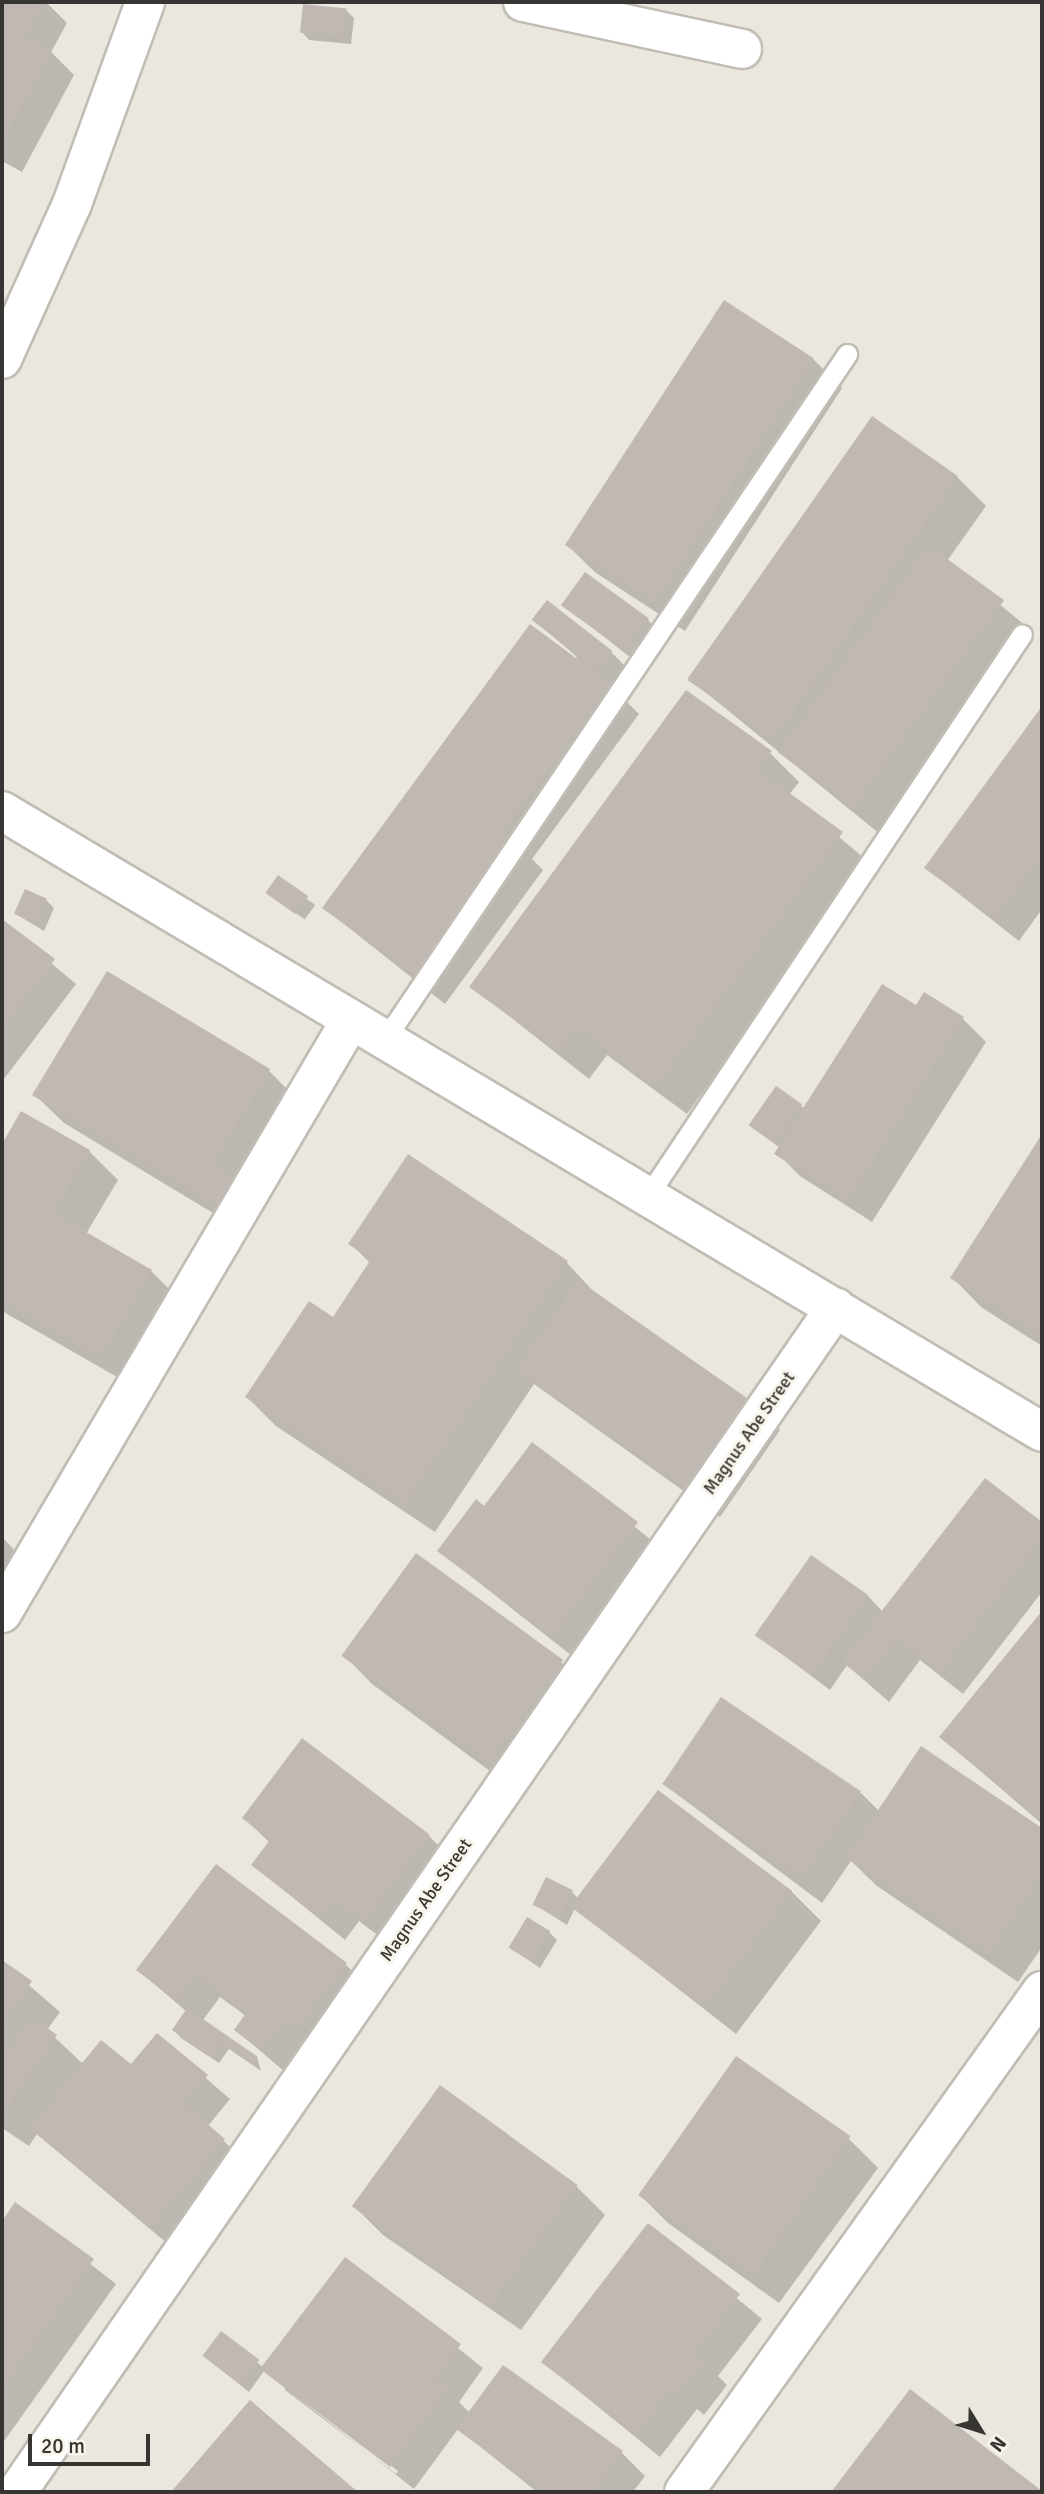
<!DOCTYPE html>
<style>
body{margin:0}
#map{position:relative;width:1044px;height:2494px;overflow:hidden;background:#ebe7de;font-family:Signika,sans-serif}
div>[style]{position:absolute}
.shadow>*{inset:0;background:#0003;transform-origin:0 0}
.building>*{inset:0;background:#c0b8b2;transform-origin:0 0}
.roads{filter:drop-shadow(2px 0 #c1bdb5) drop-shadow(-2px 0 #c1bdb5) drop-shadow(0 2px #c1bdb5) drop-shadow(0 -2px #c1bdb5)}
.lane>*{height:19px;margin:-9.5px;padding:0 9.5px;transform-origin:9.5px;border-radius:9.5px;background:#fff}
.street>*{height:38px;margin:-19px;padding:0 19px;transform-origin:19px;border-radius:19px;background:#fff}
span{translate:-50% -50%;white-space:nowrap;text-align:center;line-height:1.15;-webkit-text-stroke:6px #f8f5ec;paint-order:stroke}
.street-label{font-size:18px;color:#363531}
.frame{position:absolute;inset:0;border:4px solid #363531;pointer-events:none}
.north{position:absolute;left:946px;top:2396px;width:70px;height:70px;-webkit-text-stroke:5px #f8f5ec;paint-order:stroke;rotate:128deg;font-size:19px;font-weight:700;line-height:28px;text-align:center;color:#363531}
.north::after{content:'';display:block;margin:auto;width:24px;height:32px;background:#363531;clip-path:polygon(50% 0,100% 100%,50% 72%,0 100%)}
.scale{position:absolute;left:28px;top:2434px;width:122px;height:32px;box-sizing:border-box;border:4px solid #363531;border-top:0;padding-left:9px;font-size:21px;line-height:24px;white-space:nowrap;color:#363531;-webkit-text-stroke:5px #f8f5ec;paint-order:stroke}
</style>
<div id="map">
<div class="shadow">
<div style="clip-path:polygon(2px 2px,46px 2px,67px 23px,51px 52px,74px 75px,22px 172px,2px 161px)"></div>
<div style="clip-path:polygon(347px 11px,354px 18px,351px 44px,309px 40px,302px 32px)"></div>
<div style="clip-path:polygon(813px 359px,842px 388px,685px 631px,596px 573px,567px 545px)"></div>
<div style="clip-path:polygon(873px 418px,957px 477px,986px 506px,947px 561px,1032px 631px,881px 835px,688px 678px)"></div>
<div style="clip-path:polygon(563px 604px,648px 620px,663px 636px,641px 666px)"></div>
<div style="clip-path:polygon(534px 620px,611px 652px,627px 668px,612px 687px,639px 714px,532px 859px,543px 870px,445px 1004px,324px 908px,577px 657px)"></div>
<div style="clip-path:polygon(1042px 709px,1042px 909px,1019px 941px,926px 868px)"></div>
<div style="clip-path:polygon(770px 753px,799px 782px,789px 795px,870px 863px,687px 1114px,607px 1055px,589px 1079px,471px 986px)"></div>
<div style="left:278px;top:878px;width:46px;height:18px;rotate:36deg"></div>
<div style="clip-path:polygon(46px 900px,54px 908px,44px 931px,16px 914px)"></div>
<div style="clip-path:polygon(2px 922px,76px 984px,4px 1079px,2px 1077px)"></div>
<div style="clip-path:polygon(107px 974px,269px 1071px,298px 1100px,246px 1233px,64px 1123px,35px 1095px)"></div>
<div style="clip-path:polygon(963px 1019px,986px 1042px,872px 1222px,800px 1176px,777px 1153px,780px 1148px,750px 1125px,800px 1105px,805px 1109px)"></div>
<div style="clip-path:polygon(1042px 1137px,1042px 1346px,981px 1307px,953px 1278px)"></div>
<div style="clip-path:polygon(2px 1142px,89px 1151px,118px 1180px,86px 1234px,151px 1271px,180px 1300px,131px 1385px,2px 1311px)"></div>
<div style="clip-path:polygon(409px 1156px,567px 1263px,595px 1293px,751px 1401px,780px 1430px,720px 1517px,534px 1384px,435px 1532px,276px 1426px,247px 1397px,333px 1319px,371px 1264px,351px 1244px)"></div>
<div style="clip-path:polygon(532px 1445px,660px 1547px,576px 1659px,439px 1551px,484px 1508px)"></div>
<div style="clip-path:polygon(986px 1480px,1042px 1524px,1042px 1592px,963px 1694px,920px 1660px,889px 1702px,847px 1665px,830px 1690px,758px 1636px,868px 1596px,883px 1612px)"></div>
<div style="clip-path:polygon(2px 1537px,21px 1557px,2px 1587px)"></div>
<div style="clip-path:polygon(1042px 1614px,1042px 1824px,941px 1737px)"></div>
<div style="clip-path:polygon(344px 1655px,561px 1662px,590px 1691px,517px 1791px,372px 1684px)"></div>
<div style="clip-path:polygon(921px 1749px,1042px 1830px,1042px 1947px,1018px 1982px,877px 1886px,851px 1861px,822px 1903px,662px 1783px,861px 1793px,879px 1811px)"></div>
<div style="clip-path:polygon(244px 1818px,429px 1836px,452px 1859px,388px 1943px,359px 1921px,345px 1940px,253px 1865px,270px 1843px)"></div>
<div style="clip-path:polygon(572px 1892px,579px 1899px,792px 1892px,821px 1921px,736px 2034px,575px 1908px,567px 1925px,534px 1904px)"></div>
<div style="clip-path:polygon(549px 1932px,557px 1940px,540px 1968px,511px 1948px)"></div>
<div style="clip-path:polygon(2px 1962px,60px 2012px,47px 2030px,83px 2064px,132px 2067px,157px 2036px,230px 2099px,208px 2126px,247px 2163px,175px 2250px,37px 2134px,29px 2146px,2px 2128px)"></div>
<div style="clip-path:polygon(346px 1965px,369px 1988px,285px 2072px,236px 2030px,246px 2016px,220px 1997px,203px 2020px,257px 2058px,261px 2071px,229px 2049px,219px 2063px,181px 2038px,174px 2030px,187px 2012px,138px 1970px)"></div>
<div style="clip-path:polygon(737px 2058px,849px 2139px,878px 2168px,779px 2303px,668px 2223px,639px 2194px)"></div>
<div style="clip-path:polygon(576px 2186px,605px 2215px,521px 2330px,383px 2235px,354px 2206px)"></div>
<div style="clip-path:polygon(15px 2205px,116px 2284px,2px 2444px,2px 2224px)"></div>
<div style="clip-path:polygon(648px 2225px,762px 2319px,718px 2376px,727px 2385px,704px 2415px,697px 2409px,660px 2457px,543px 2362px)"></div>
<div style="clip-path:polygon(evenodd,345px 2259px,483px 2368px,459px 2402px,470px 2413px,622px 2453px,645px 2476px,633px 2492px,537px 2492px,458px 2429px,414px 2489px,264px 2371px,249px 2392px,204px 2356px,221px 2334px,263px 2367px,345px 2259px,285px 2385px,398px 2471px,396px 2474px,285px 2390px,285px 2385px)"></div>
<div style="clip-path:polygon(910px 2391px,1041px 2492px,833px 2492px)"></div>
<div style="clip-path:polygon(250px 2402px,355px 2492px,173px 2492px)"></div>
</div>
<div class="building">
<div style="clip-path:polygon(2px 2px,44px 2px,25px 36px,52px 51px,2px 143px)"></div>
<div style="left:303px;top:4px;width:44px;height:29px;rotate:6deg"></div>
<div style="left:724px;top:300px;width:107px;height:292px;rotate:33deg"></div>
<div style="left:872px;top:416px;width:105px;height:322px;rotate:35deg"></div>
<div style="left:928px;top:545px;width:94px;height:256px;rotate:36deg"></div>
<div style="left:585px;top:572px;width:79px;height:41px;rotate:36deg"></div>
<div style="left:547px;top:600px;width:83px;height:25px;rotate:38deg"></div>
<div style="clip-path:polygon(530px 624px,611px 684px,503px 831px,515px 840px,416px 976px,322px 908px)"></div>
<div style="clip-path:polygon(686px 690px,772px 751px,758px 770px,843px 832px,657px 1086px,577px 1028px,559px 1052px,469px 987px)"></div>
<div style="clip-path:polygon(1042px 706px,1042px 855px,995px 919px,924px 868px)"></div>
<div style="left:278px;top:875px;width:37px;height:22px;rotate:35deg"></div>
<div style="left:25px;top:889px;width:24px;height:27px;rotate:24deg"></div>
<div style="clip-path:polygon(2px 919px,55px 959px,2px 1029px)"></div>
<div style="clip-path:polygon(107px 971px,270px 1069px,213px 1164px,235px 1176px,217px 1206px,32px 1095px)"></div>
<div style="clip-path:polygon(882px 984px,916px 1005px,924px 992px,964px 1017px,848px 1200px,774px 1154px)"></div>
<div style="left:776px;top:1086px;width:32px;height:48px;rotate:35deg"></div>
<div style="clip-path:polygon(21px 1111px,90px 1150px,53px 1213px,152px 1270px,101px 1358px,2px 1301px,2px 1144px)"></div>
<div style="clip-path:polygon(1042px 1134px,1042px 1337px,950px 1278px)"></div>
<div style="clip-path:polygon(408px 1154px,568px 1261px,405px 1504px,245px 1397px,309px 1301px,333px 1317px,371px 1259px,348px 1244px)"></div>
<div style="left:578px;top:1280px;width:211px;height:109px;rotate:35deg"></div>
<div style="clip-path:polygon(532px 1442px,638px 1522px,552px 1637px,437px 1551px,476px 1499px,484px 1506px)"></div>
<div style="clip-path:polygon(985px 1478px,1042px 1522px,1042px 1539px,940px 1672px,897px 1638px,865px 1680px,842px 1662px)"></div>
<div style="left:416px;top:1553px;width:182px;height:127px;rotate:36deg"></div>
<div style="left:811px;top:1555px;width:70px;height:98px;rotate:35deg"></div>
<div style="clip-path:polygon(1042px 1611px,1042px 1821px,939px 1737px)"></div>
<div style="left:721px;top:1697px;width:169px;height:105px;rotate:34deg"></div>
<div style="clip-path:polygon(302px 1738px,430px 1835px,364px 1922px,335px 1900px,321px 1919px,251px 1865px,270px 1840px,242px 1818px)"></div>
<div style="clip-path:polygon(921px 1746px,1042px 1828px,1042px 1875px,989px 1954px,846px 1858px)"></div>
<div style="left:658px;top:1790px;width:168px;height:146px;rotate:37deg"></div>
<div style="clip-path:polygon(216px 1864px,347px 1963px,297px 2029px,285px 2019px,261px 2051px,234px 2030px,246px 2013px,197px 1975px,177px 2001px,136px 1970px)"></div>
<div style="left:546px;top:1877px;width:30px;height:31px;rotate:26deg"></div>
<div style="left:527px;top:1917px;width:27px;height:36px;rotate:31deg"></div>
<div style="clip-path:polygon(2px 1960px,32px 1981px,2px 2025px)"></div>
<div style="clip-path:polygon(187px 2008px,258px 2057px,253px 2065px,221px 2042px,210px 2057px,172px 2030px)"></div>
<div style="clip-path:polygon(32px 2017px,57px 2035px,2px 2115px,2px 2044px,9px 2049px)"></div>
<div style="clip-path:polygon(157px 2033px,208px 2075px,184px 2104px,225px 2139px,151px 2228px,29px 2128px,101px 2040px,131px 2064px)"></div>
<div style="left:736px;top:2056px;width:140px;height:170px;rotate:35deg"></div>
<div style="left:440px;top:2085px;width:170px;height:150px;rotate:36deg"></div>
<div style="clip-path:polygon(15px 2202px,94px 2259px,2px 2389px,2px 2221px)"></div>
<div style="clip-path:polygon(648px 2223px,740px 2294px,695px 2353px,705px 2360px,680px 2393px,673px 2387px,636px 2435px,541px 2362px)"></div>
<div style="clip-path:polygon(345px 2257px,461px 2344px,435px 2380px,448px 2389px,390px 2467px,260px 2369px)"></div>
<div style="left:221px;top:2331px;width:48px;height:31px;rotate:37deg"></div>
<div style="clip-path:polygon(503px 2365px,623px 2451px,593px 2492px,543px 2492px,456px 2429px)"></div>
<div style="clip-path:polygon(910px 2389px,1042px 2491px,1042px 2492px,831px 2492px)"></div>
<div style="clip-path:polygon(250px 2400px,358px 2492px,171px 2492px)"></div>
</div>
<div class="roads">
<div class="lane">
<div style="left:383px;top:1042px;width:830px;rotate:-56deg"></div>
<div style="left:647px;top:1197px;width:676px;rotate:-56.33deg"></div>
</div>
<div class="street">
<div style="left:523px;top:2px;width:224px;rotate:12.1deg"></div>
<div style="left:2px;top:359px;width:170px;rotate:-65.7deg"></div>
<div style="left:72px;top:204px;width:215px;rotate:-70.1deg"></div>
<div style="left:2px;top:811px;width:1211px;rotate:30.84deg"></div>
<div style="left:2px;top:1613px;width:684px;rotate:-59.54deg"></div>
<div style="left:17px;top:2492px;width:1440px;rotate:-55.35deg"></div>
<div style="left:684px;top:2492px;width:616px;rotate:-54.45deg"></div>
</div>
</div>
<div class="street-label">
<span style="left:749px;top:1433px;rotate:-55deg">Magnus Abe Street</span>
<span style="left:426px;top:1900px;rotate:-55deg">Magnus Abe Street</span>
</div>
<div class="frame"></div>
<div class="north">N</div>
<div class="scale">20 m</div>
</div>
